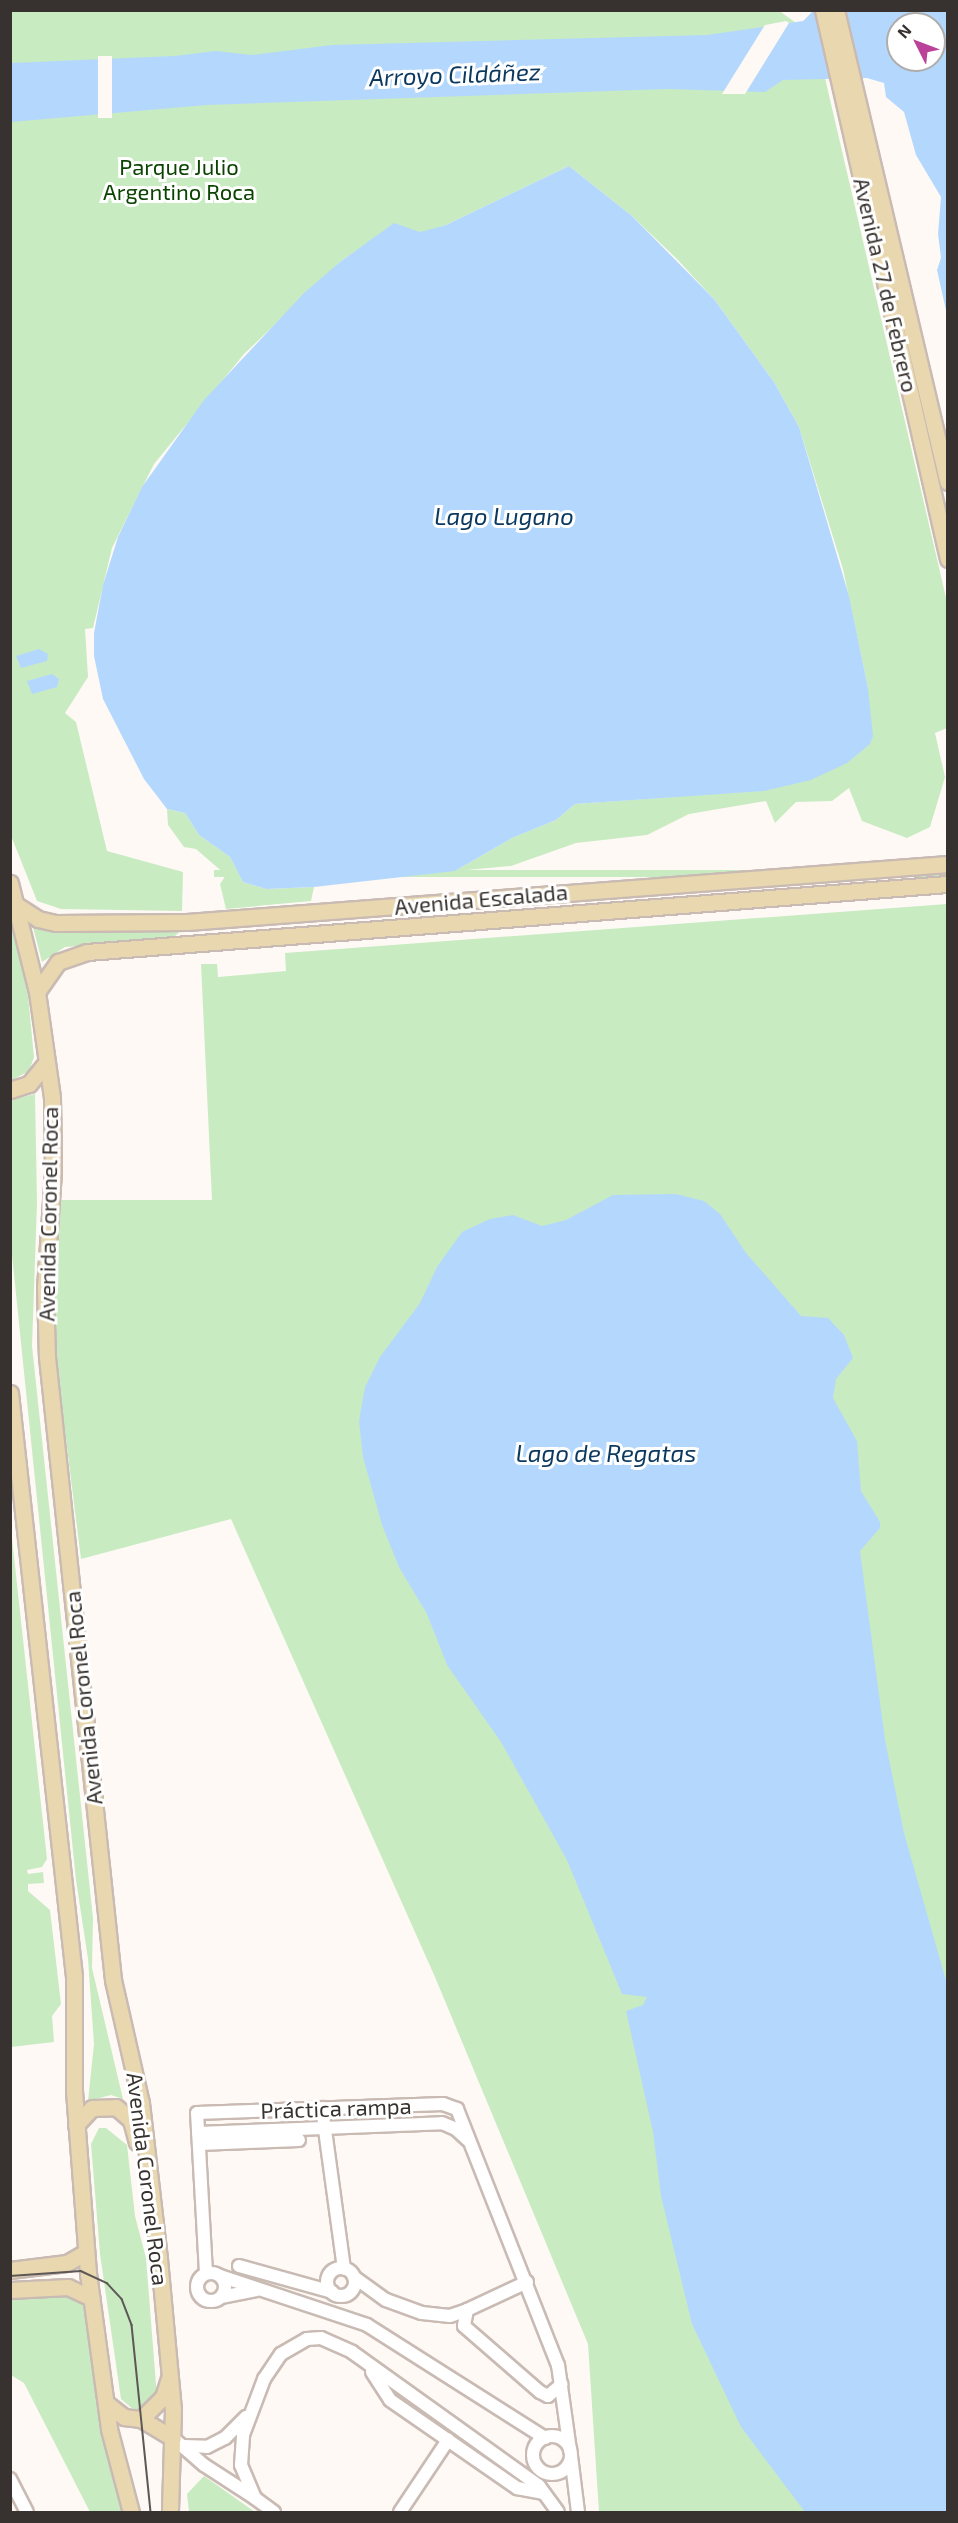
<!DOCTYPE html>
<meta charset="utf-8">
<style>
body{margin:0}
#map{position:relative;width:958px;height:2523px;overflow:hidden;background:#fef9f5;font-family:"Exo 2",sans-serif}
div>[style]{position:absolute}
.green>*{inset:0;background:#c8ebc2;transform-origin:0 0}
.water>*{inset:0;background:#b4d8fd}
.pier>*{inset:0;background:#fef9f5;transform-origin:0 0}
.roads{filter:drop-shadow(2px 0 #c9bbb3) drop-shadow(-2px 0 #c9bbb3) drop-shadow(0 2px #c9bbb3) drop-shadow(0 -2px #c9bbb3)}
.minor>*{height:12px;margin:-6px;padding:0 6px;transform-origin:6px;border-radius:6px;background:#fff}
.minor>.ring{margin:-6px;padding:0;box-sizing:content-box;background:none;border:12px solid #fff;border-radius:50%}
.major>*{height:15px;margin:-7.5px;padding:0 7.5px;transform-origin:7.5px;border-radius:7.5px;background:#e9d8af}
.tram>*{height:1.5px;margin:-0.75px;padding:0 0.75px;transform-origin:0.75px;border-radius:0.75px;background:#5d5855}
span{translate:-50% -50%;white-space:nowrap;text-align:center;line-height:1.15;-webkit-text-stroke:6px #fff;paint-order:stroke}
.park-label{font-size:22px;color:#0b4401}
.street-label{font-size:22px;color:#37322f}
.water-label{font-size:24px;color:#0a385e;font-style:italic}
.frame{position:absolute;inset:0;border:12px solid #37322f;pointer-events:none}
.north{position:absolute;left:886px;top:12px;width:60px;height:60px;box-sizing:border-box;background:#fff;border:2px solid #afadac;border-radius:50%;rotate:312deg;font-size:16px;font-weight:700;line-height:24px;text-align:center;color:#37322f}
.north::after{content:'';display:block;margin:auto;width:21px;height:27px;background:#ba4399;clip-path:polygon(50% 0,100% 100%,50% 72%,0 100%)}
</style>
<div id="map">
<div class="green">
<div style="clip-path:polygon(778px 10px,799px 25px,825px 78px,947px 602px,947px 728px,935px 733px,945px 777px,930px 827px,907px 838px,862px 821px,849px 788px,832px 801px,796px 802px,775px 823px,766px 801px,689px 814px,647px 835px,576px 843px,511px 866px,455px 871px,512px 838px,556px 820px,575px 804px,671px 797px,868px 688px,843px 569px,799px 427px,774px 382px,714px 299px,676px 258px,632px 216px,569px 166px,446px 225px,420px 233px,394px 224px,340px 262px,244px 354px,154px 464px,112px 548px,93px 628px,85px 629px,88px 677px,65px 713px,76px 722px,107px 851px,183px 872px,182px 911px,61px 909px,37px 901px,10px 833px,10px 11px)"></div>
<div style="clip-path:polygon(167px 809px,185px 813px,199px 835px,230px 857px,243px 882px,266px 889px,314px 887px,311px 901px,226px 909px,220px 884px,226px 875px,196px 849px,184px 847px,168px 825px)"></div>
<div style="left:947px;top:870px;width:7px;height:733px;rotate:90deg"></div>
<div style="clip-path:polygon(947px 904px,947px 2512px,599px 2512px,588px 2344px,435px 1977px,231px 1519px,81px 1559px,56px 1360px,54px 1272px,61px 1200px,212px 1200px,201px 964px,217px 964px,218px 977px,286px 971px,285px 953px)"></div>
<div style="clip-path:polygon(10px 916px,28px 996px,34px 1057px,29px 1071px,12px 1080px)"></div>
<div style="clip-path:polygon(33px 927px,178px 928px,180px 931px,173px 938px,65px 947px,42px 962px)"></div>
<div style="clip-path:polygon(35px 1094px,37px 1203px,32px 1346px,93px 1918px,92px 1968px,123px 2099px,111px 2095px,88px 2101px,94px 2044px,88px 1959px,76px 1880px,11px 1245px,11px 1100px)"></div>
<div style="clip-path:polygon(10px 1520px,47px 1859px,42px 1867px,27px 1870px,28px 1874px,43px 1872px,44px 1883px,28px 1884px,28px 1891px,50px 1910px,61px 2004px,52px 2016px,54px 2042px,11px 2047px)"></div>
<div style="clip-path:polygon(99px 2128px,106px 2128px,127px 2145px,135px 2216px,146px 2258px,157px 2397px,143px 2409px,134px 2410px,121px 2399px,100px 2254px,91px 2144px)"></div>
<div style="clip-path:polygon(70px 2290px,83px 2304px,105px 2447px,126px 2512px,90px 2512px,24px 2383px,11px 2375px,11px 2300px)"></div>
<div style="clip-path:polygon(204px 2476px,255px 2512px,189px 2512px,187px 2494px)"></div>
</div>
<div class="water">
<div style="clip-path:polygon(evenodd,813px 11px,947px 11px,947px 315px,937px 270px,941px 258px,938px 234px,941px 197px,916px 155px,904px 112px,886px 97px,884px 83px,867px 78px,783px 80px,765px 92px,668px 89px,207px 105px,11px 122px,11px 63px,174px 56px,216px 51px,252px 55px,332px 45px,707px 35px,803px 21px,813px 11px,898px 24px,934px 24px,934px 60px,898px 60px,898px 24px)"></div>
<div style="clip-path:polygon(569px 166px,632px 216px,714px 299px,774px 382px,799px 427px,849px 596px,868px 688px,873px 736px,870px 744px,847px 763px,811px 780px,764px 791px,575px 804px,556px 820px,512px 838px,455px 871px,314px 887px,266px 889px,243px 882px,230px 857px,199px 835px,185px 813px,167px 809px,144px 779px,103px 699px,94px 656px,94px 633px,103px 585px,118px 537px,142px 487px,204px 400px,304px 293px,340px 262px,394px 223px,420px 232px,446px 225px)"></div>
<div style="clip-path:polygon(39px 649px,48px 654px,47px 661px,21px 668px,16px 656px)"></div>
<div style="clip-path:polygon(52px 674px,59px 679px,57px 687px,32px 694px,27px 681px)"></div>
<div style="clip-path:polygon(676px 1194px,704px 1201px,720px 1214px,746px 1253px,801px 1316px,828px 1318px,844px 1335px,853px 1358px,836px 1379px,833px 1398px,857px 1441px,861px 1491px,880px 1522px,880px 1528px,860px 1551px,885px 1740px,904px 1833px,947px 1984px,947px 2512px,805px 2512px,741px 2427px,692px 2324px,661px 2196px,653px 2132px,626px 2011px,643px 2005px,647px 1997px,622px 1994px,567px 1860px,501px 1742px,447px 1665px,427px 1614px,399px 1567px,382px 1525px,363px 1457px,359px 1421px,365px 1387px,380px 1357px,420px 1303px,437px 1267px,462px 1232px,490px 1219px,513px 1215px,542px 1226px,566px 1220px,613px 1195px)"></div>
</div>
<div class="pier">
<div style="clip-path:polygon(786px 21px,789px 23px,745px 94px,722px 94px,765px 25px)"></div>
<div style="left:98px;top:56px;width:14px;height:62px"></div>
</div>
<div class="roads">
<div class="minor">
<div style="left:322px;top:2108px;width:162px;rotate:82.2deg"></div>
<div style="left:198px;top:2133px;width:244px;rotate:-2.3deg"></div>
<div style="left:442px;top:2123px;width:15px;rotate:23deg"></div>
<div style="left:456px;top:2129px;width:16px;rotate:43deg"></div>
<div style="left:199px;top:2144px;width:100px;rotate:-2.3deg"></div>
<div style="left:239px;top:2266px;width:97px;rotate:15.6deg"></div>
<div class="ring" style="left:327px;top:2268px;width:16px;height:16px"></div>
<div class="ring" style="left:197px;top:2273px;width:16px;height:16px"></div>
<div style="left:206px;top:2273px;width:160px;rotate:-93.2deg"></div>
<div style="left:197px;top:2113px;width:246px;rotate:-2.1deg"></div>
<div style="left:443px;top:2104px;width:15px;rotate:20deg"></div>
<div style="left:457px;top:2109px;width:275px;rotate:68.5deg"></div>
<div style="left:558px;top:2365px;width:86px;rotate:82deg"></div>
<div style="left:220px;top:2276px;width:155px;rotate:18.4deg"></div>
<div style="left:367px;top:2325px;width:211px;rotate:32.4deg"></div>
<div style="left:354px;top:2277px;width:39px;rotate:36deg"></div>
<div style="left:386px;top:2300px;width:38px;rotate:20deg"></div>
<div style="left:422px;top:2313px;width:28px;rotate:6deg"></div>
<div style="left:450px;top:2316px;width:18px;rotate:-19deg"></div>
<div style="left:527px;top:2282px;width:66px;rotate:155deg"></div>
<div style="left:467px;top:2310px;width:16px;rotate:101deg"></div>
<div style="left:464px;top:2326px;width:101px;rotate:41deg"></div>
<div style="left:540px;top:2392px;width:9px;rotate:27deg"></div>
<div style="left:548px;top:2396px;width:18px;rotate:-41deg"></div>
<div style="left:221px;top:2297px;width:36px;rotate:-11deg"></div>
<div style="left:372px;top:2372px;width:33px;rotate:57deg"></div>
<div style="left:390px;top:2400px;width:155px;rotate:34.7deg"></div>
<div style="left:517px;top:2488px;width:26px;rotate:11deg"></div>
<div class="ring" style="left:533px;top:2436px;width:26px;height:26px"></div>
<div style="left:173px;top:2438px;width:41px;rotate:41.1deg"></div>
<div style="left:204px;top:2465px;width:61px;rotate:32.9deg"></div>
<div style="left:184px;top:2446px;width:23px;rotate:2deg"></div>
<div style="left:207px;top:2447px;width:20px;rotate:-27deg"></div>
<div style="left:225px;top:2438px;width:30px;rotate:-45deg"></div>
<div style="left:571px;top:2456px;width:56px;rotate:82.9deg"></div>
<div style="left:10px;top:2479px;width:37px;rotate:63deg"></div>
<div style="left:274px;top:2512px;width:24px;rotate:-144deg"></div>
<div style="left:255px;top:2498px;width:36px;rotate:-113deg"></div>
<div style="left:241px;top:2465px;width:30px;rotate:-86deg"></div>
<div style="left:243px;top:2435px;width:60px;rotate:-69.4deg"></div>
<div style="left:264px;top:2379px;width:30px;rotate:-56deg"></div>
<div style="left:281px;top:2354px;width:30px;rotate:-30deg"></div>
<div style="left:307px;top:2339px;width:14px;rotate:-4deg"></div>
<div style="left:321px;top:2338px;width:34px;rotate:24deg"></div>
<div style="left:352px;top:2352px;width:230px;rotate:35.6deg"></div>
<div style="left:539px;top:2486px;width:32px;rotate:54deg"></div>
<div style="left:400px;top:2512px;width:87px;rotate:-56.3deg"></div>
</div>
<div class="major">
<div style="left:823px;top:10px;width:563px;rotate:77.17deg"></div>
<div style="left:836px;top:10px;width:485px;rotate:76.7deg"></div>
<div style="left:10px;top:883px;width:112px;rotate:76.1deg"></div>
<div style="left:37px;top:992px;width:107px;rotate:81.9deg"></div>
<div style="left:52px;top:1098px;width:73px;rotate:89.2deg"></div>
<div style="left:53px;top:1171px;width:116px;rotate:93.9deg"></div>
<div style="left:45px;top:1287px;width:70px;rotate:88.4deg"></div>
<div style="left:47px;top:1357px;width:626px;rotate:83.95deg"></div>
<div style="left:113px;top:1980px;width:126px;rotate:77.2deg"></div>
<div style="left:141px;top:2103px;width:157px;rotate:83.4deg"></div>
<div style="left:159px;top:2259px;width:151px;rotate:84.7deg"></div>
<div style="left:173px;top:2409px;width:103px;rotate:91.7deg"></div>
<div style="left:18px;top:906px;width:24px;rotate:33deg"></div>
<div style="left:38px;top:919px;width:18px;rotate:13deg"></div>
<div style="left:56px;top:923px;width:131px;rotate:-0.4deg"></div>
<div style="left:187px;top:922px;width:763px;rotate:-4.36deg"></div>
<div style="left:37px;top:992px;width:37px;rotate:-55deg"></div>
<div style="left:58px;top:962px;width:31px;rotate:-19deg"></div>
<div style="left:87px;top:952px;width:864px;rotate:-4.52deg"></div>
<div style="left:10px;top:1090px;width:20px;rotate:-18deg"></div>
<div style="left:29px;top:1084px;width:27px;rotate:-51deg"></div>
<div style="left:10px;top:1393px;width:587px;rotate:83.74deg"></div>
<div style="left:74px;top:1976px;width:115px;rotate:90deg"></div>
<div style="left:74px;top:2091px;width:183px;rotate:85.6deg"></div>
<div style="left:88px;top:2273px;width:157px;rotate:82.3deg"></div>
<div style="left:109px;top:2429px;width:86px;rotate:75.2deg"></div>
<div style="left:76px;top:2125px;width:23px;rotate:-47deg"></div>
<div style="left:92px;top:2108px;width:24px;rotate:-2deg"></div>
<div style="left:116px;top:2107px;width:20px;rotate:41deg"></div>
<div style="left:131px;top:2120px;width:23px;rotate:75deg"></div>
<div style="left:10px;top:2270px;width:57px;rotate:-7deg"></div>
<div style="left:67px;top:2263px;width:22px;rotate:-30deg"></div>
<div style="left:10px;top:2290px;width:58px;rotate:-3deg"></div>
<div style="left:68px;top:2287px;width:26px;rotate:25deg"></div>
<div style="left:106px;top:2403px;width:23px;rotate:38deg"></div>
<div style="left:124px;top:2417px;width:17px;rotate:7deg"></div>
<div style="left:141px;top:2419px;width:31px;rotate:-45deg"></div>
<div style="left:163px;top:2397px;width:19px;rotate:-72deg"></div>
<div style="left:141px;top:2419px;width:37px;rotate:31deg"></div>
</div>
</div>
<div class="tram">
<div style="left:10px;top:2276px;width:71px;rotate:-4deg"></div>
<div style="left:81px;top:2271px;width:29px;rotate:25deg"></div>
<div style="left:107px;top:2283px;width:22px;rotate:47deg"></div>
<div style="left:122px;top:2299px;width:28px;rotate:69deg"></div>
<div style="left:132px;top:2325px;width:188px;rotate:84.2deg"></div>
</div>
<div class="park-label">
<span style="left:179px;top:179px">Parque Julio<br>Argentino Roca</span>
</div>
<div class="street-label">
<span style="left:886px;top:285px;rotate:77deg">Avenida 27 de Febrero</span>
<span style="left:481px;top:899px;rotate:-5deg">Avenida Escalada</span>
<span style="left:48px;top:1214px;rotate:-89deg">Avenida Coronel Roca</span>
<span style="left:83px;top:1698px;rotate:-96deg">Avenida Coronel Roca</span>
<span style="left:336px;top:2108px;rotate:-2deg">Práctica rampa</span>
<span style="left:148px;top:2179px;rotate:83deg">Avenida Coronel Roca</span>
</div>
<div class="water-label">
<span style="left:455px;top:74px;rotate:-2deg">Arroyo Cildáñez</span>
<span style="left:504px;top:516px">Lago Lugano</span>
<span style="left:606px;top:1453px">Lago de Regatas</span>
</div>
<div class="frame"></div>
<div class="north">N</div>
</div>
